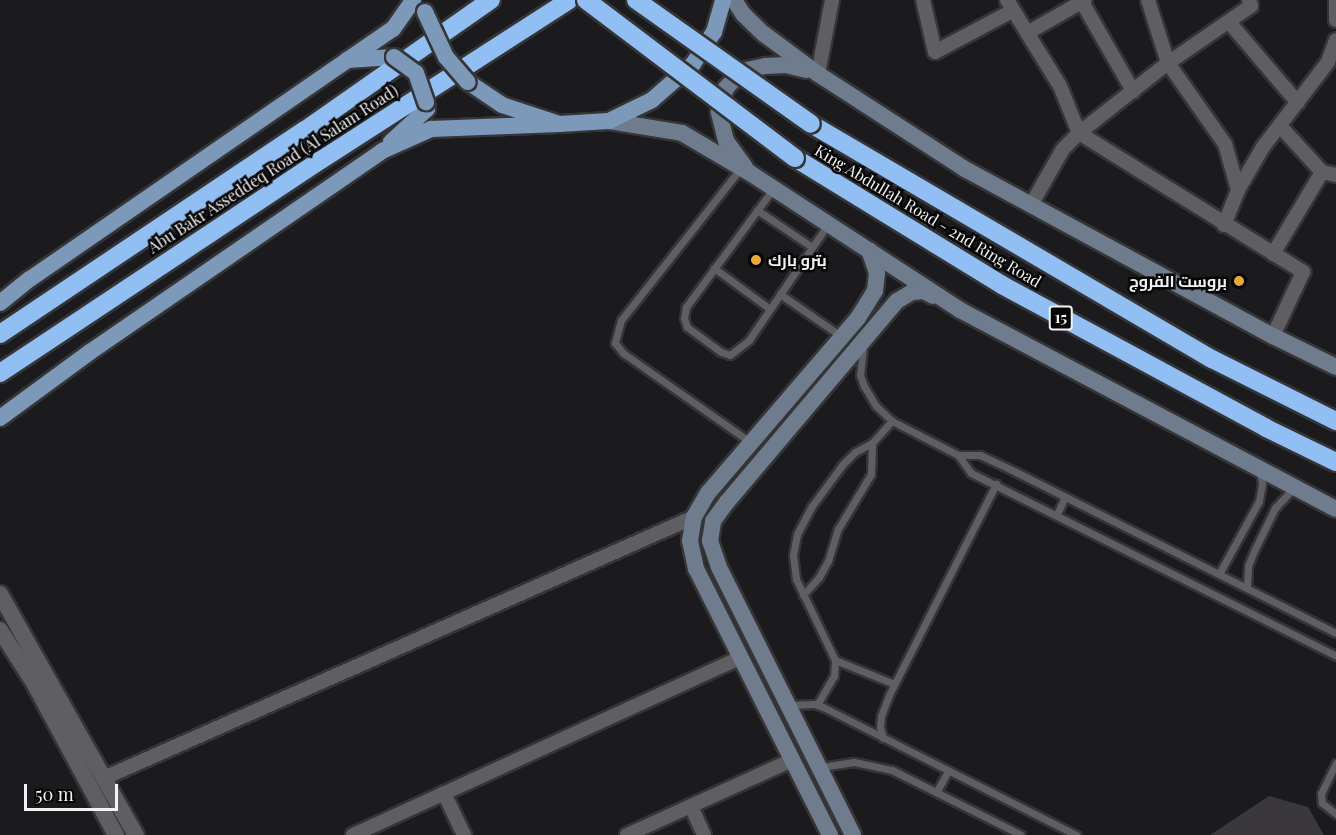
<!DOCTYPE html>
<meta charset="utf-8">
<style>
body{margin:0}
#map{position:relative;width:1336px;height:835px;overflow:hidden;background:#1b1b1e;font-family:"Playfair Display",Cairo,serif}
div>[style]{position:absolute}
.building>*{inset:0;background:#3a383b}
.roads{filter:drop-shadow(2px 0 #353537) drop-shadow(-2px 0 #353537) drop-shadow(0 2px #353537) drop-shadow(0 -2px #353537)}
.service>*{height:7px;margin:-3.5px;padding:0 3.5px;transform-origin:3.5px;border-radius:3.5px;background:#5f5f63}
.minor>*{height:14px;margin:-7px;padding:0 7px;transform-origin:7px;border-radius:7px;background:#5f5f63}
.tertiary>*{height:16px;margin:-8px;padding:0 8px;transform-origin:8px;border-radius:8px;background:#5f5f63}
.secondary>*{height:16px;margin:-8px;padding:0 8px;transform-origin:8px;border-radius:8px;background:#6e7c8e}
.primary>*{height:16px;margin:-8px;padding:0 8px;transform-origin:8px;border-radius:8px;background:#7d99ba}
.motorway>*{height:18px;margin:-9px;padding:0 9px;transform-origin:9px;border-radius:9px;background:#91bff4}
.bridges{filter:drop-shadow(2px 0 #353537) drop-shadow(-2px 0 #353537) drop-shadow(0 2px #353537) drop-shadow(0 -2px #353537)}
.primary-bridge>*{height:16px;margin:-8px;padding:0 8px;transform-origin:8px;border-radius:8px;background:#7d99ba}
.motorway-bridge>*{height:18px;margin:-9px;padding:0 9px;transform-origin:9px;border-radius:9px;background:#91bff4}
.dots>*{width:16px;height:16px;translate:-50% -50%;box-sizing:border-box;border:3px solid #060607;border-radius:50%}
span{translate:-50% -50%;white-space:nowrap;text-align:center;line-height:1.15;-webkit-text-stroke:5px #060607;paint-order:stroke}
.shield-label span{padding:2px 4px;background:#060607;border:2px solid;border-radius:4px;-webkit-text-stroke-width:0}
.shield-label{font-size:15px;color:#f2f2f4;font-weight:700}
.street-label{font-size:16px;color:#f2f2f4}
.poi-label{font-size:16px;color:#f2f2f4;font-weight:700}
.left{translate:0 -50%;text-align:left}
.right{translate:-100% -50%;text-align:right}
.scale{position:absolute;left:24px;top:784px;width:94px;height:27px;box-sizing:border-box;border:3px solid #f2f2f4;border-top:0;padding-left:8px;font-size:18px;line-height:21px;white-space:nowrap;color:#f2f2f4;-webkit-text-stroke:4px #060607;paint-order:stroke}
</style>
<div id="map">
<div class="building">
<div style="clip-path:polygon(1269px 796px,1308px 807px,1324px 835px,1210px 835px)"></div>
</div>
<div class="roads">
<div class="service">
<div style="left:740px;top:169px;width:192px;rotate:128.2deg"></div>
<div style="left:621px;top:320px;width:24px;rotate:105deg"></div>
<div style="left:615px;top:343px;width:13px;rotate:51deg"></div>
<div style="left:623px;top:353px;width:155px;rotate:35deg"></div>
<div style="left:773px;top:189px;width:147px;rotate:126.4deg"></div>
<div style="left:686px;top:307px;width:11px;rotate:100deg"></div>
<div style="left:684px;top:318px;width:9px;rotate:72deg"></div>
<div style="left:687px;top:327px;width:42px;rotate:36.3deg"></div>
<div style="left:721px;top:352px;width:9px;rotate:18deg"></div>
<div style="left:730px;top:355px;width:24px;rotate:-38deg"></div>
<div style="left:749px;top:340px;width:140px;rotate:-55.7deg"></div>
<div style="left:757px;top:210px;width:66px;rotate:33.9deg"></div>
<div style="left:714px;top:268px;width:69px;rotate:36.2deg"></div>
<div style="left:780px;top:294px;width:75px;rotate:34.7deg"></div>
<div style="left:863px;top:348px;width:27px;rotate:96deg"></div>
<div style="left:860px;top:375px;width:12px;rotate:70deg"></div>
<div style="left:864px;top:386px;width:23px;rotate:59deg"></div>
<div style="left:876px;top:406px;width:22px;rotate:43deg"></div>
<div style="left:892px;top:421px;width:74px;rotate:27.3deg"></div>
<div style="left:958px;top:455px;width:22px"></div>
<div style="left:980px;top:455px;width:38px;rotate:25deg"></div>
<div style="left:1014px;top:471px;width:360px;rotate:26.7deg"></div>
<div style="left:958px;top:455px;width:22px;rotate:54deg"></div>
<div style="left:971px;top:473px;width:408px;rotate:26.6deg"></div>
<div style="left:1057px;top:514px;width:19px;rotate:-65deg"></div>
<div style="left:1219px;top:574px;width:83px;rotate:-61.3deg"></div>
<div style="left:1259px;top:501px;width:17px;rotate:-80deg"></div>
<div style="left:1262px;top:484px;width:13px;rotate:-99deg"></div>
<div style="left:1247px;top:587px;width:21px;rotate:-87deg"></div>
<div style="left:1248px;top:566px;width:18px;rotate:-68deg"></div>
<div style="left:1255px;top:549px;width:46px;rotate:-64deg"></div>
<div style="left:1275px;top:508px;width:26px;rotate:-47deg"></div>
<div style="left:803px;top:595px;width:24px;rotate:-48deg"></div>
<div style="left:819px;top:577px;width:18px;rotate:-61deg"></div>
<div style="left:828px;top:561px;width:34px;rotate:-73deg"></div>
<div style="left:838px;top:529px;width:64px;rotate:-59deg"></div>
<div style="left:871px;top:474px;width:31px;rotate:-88deg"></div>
<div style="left:835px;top:660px;width:64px;rotate:22.1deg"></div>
<div style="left:789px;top:705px;width:26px;rotate:-2deg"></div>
<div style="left:815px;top:704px;width:9px;rotate:21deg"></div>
<div style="left:823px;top:707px;width:284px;rotate:26.8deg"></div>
<div style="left:817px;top:705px;width:34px;rotate:-60deg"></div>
<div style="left:834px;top:676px;width:16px;rotate:-86deg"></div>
<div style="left:835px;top:660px;width:90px;rotate:-115.7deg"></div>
<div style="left:796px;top:579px;width:24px;rotate:-97deg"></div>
<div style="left:793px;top:555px;width:21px;rotate:-79deg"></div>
<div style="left:797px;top:534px;width:32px;rotate:-62deg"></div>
<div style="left:812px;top:506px;width:52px;rotate:-53.6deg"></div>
<div style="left:843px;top:464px;width:17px;rotate:-45deg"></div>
<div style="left:855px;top:452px;width:19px;rotate:-28deg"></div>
<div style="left:872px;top:443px;width:30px;rotate:-48deg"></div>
<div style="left:883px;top:738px;width:11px;rotate:-105deg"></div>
<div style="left:880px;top:727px;width:11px;rotate:-85deg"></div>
<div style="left:881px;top:716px;width:22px;rotate:-69deg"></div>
<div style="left:889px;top:695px;width:237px;rotate:-63.1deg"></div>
<div style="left:1336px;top:763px;width:34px;rotate:116deg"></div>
<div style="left:1321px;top:794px;width:9px;rotate:84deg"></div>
<div style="left:1322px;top:803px;width:18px;rotate:38deg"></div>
<div style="left:821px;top:772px;width:9px;rotate:-41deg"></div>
<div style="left:828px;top:766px;width:26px;rotate:-9deg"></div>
<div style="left:854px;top:762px;width:39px;rotate:12deg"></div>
<div style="left:892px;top:770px;width:144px;rotate:26.7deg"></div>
<div style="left:937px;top:791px;width:23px;rotate:-61deg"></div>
</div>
<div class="minor">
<div style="left:923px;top:0;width:53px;rotate:77deg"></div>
<div style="left:935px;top:52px;width:87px;rotate:-28deg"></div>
<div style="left:1007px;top:0;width:101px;rotate:58.4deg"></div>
<div style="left:1060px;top:86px;width:51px;rotate:68deg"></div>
<div style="left:1079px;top:133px;width:264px;rotate:31.8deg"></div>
<div style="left:1303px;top:272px;width:71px;rotate:115.1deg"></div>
<div style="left:1148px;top:0;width:66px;rotate:72.4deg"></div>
<div style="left:1168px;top:63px;width:99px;rotate:54.9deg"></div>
<div style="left:1225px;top:144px;width:48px;rotate:74.2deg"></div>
<div style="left:1336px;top:0;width:20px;rotate:90deg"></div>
<div style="left:1082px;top:2px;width:103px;rotate:60.2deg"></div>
<div style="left:1229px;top:22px;width:106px;rotate:49.6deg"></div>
<div style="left:1029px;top:32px;width:64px;rotate:-29.7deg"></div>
<div style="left:818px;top:74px;width:75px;rotate:-79.3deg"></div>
<div style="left:1280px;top:126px;width:62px;rotate:47.6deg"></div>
<div style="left:1322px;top:172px;width:14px;rotate:12deg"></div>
<div style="left:1031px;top:205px;width:64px;rotate:-60.3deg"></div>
<div style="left:1063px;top:149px;width:23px;rotate:-45deg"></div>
<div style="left:1079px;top:133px;width:113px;rotate:-38.2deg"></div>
<div style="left:1168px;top:63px;width:101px;rotate:-34.5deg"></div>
<div style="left:1251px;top:6px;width:6px;rotate:-108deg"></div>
<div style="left:1224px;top:225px;width:38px;rotate:-68deg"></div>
<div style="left:1238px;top:190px;width:50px;rotate:-59.8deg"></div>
<div style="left:1263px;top:147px;width:107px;rotate:-52.6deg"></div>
<div style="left:1328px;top:62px;width:23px;rotate:-70deg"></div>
<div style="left:1273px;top:254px;width:96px;rotate:-59.1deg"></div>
<div style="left:104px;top:778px;width:645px;rotate:-23.86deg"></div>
<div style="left:444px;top:793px;width:47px;rotate:64.5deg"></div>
<div style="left:691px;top:806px;width:32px;rotate:66deg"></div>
<div style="left:353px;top:835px;width:427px;rotate:-24.6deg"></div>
<div style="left:627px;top:835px;width:181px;rotate:-24.4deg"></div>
</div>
<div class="tertiary">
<div style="left:0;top:594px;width:277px;rotate:60.6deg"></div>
<div style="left:0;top:630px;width:63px;rotate:57.3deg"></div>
<div style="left:34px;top:683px;width:173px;rotate:61.7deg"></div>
</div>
<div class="secondary">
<div style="left:734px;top:0;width:17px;rotate:57deg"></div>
<div style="left:743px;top:14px;width:29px;rotate:44deg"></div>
<div style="left:764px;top:34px;width:67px;rotate:36.5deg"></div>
<div style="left:818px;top:74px;width:175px;rotate:32.9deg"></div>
<div style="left:965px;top:169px;width:350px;rotate:28.5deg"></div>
<div style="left:1273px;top:336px;width:70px;rotate:26.2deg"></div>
<div style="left:609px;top:121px;width:74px;rotate:9.3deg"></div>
<div style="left:682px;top:133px;width:79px;rotate:30.5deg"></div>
<div style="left:750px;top:173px;width:251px;rotate:33.1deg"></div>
<div style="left:960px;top:310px;width:425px;rotate:27.9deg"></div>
<div style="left:745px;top:167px;width:32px;rotate:-126deg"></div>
<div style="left:726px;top:141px;width:30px;rotate:-104deg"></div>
<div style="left:719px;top:112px;width:25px;rotate:-74deg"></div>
<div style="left:726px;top:88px;width:23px;rotate:-47deg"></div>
<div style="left:742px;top:71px;width:24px;rotate:-12deg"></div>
<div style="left:765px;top:66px;width:21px;rotate:-3deg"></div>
<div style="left:786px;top:65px;width:21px;rotate:14deg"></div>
<div style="left:830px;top:835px;width:298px;rotate:-116.7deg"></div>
<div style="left:696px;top:569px;width:29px;rotate:-102deg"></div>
<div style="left:690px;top:541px;width:24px;rotate:-81deg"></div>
<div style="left:694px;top:517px;width:28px;rotate:-60deg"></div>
<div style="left:708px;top:493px;width:230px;rotate:-49.4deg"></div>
<div style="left:858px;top:318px;width:32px;rotate:-58deg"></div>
<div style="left:875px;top:291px;width:18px;rotate:-84deg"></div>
<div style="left:877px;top:273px;width:24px;rotate:-109deg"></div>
<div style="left:853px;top:835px;width:300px;rotate:-116.6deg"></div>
<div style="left:719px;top:567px;width:28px;rotate:-109deg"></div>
<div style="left:710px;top:541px;width:20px;rotate:-81deg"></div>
<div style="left:713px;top:521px;width:24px;rotate:-54deg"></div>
<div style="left:727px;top:502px;width:263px;rotate:-49.8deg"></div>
<div style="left:897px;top:301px;width:17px;rotate:-31deg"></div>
<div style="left:912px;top:292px;width:12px;rotate:-5deg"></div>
<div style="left:924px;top:291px;width:10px;rotate:29deg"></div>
</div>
<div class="primary">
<div style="left:347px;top:60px;width:47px;rotate:-3.7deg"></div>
<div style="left:468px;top:82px;width:41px;rotate:34.1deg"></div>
<div style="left:502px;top:105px;width:60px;rotate:18.4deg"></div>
<div style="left:559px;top:124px;width:50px;rotate:-3.4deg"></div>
<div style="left:609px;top:121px;width:48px;rotate:-26deg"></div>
<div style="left:652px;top:100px;width:55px;rotate:-41.3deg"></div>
<div style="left:693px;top:64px;width:38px;rotate:-57deg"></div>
<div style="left:714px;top:32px;width:33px;rotate:-74deg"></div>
<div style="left:391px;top:142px;width:49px;rotate:-42.5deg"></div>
<div style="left:427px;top:109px;width:7px;rotate:-98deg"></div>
<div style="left:0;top:303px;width:38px;rotate:-39deg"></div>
<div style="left:30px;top:279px;width:441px;rotate:-34.6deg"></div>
<div style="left:393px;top:29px;width:35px;rotate:-55deg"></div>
<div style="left:0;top:418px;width:112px;rotate:-36.3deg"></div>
<div style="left:90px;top:352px;width:354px;rotate:-34.5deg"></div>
<div style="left:382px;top:151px;width:54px;rotate:-24.2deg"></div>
<div style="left:431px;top:129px;width:128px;rotate:-2.2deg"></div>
</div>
<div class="motorway">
<div style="left:811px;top:124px;width:465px;rotate:30.4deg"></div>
<div style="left:1212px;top:359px;width:139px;rotate:26.6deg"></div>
<div style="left:795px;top:158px;width:243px;rotate:31.5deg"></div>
<div style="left:1002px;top:285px;width:300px;rotate:28.4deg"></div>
<div style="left:1266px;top:428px;width:78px;rotate:25.9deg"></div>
<div style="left:0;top:334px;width:367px;rotate:-33.8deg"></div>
<div style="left:305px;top:130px;width:227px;rotate:-35deg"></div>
<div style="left:0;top:373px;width:385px;rotate:-33.6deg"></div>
<div style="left:321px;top:160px;width:295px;rotate:-32.8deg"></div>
</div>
</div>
<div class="bridges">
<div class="primary-bridge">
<div style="left:425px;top:12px;width:50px;rotate:65deg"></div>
<div style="left:446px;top:57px;width:33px;rotate:49deg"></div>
<div style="left:394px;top:57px;width:27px;rotate:36deg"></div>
<div style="left:416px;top:73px;width:31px;rotate:71deg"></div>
</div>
<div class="motorway-bridge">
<div style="left:586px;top:0;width:262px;rotate:37.1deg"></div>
<div style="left:636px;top:0;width:214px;rotate:35.3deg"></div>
</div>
</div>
<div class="dots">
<div style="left:756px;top:260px;background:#eba939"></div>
<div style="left:1239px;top:281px;background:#eba939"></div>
</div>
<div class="shield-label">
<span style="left:1061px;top:318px">15</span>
</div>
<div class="street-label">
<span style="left:273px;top:169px;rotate:-33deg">Abu Bakr Asseddeq Road (Al Salam Road)</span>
<span style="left:928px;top:216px;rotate:31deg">King Abdullah Road - 2nd Ring Road</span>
</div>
<div class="poi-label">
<span class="left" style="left:768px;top:260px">بترو بارك</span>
<span class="right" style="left:1227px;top:281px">بروست الفروج</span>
</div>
<div class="scale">50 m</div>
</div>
